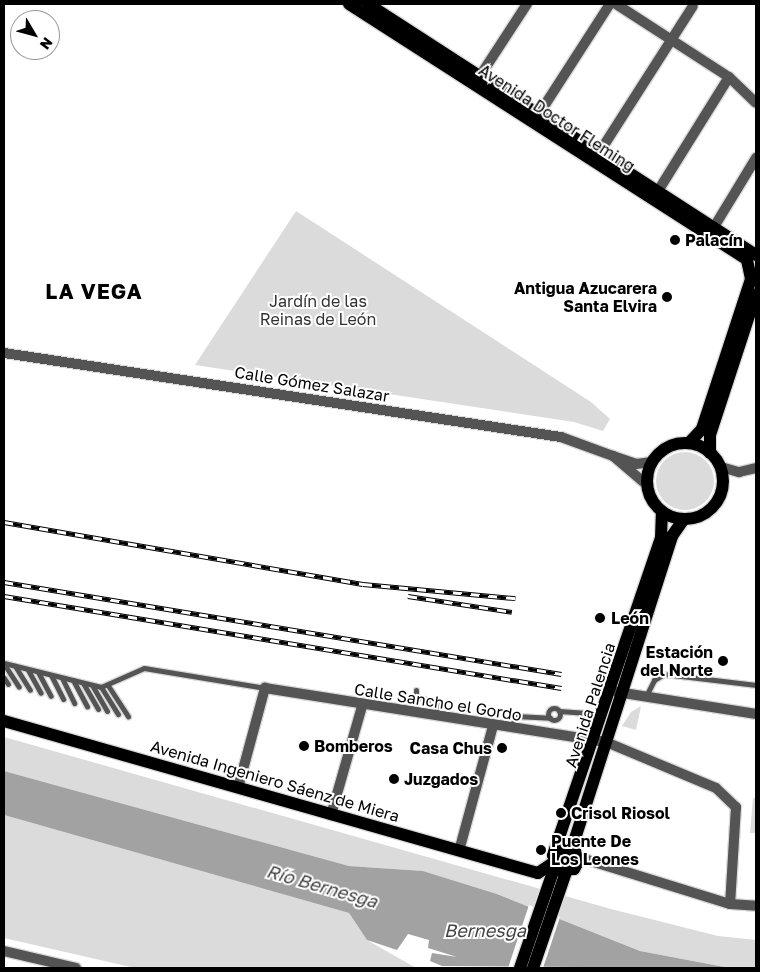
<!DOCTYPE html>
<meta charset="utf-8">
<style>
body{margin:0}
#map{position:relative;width:760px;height:972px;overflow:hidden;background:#fff;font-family:"Golos Text",sans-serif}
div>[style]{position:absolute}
.green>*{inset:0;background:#dbdbdb}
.round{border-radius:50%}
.water>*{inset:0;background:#a2a2a2}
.pier>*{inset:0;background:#fff}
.roads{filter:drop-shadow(1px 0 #dbdbdb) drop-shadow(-1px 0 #dbdbdb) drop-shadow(0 1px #dbdbdb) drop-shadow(0 -1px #dbdbdb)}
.lane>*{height:5px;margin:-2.5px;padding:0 2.5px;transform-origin:2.5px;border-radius:2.5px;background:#545454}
.lane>.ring{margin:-2.5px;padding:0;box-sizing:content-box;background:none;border:5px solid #545454;border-radius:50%}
.street>*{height:10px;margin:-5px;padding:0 5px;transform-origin:5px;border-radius:5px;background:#545454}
.primary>*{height:12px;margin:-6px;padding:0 6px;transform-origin:6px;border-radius:6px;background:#000}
.primary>.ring{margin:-6px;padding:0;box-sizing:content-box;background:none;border:12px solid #000;border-radius:50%}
.rail>*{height:5px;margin-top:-2.5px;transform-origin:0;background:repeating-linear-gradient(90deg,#fff 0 9px,#000 0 18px);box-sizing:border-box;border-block:1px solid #000}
.dots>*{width:14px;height:14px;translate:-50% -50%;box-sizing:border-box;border:2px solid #fff;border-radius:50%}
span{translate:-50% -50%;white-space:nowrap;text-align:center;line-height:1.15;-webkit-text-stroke:4px #fff;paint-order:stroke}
.street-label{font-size:16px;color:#000}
.poi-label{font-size:16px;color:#000;font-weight:700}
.left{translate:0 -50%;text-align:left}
.right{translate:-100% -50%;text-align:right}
.park-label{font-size:16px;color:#323232}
.water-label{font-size:18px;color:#434343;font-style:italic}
.district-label{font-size:21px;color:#000;font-weight:700;letter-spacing:1px}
.frame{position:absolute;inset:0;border:5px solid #000;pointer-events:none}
.north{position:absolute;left:10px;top:10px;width:50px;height:50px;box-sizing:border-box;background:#fff;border:1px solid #999;border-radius:50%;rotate:127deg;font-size:14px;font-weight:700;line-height:20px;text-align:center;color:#000}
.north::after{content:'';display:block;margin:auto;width:18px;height:22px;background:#000;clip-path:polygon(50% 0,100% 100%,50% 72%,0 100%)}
</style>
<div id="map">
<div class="green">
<div style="clip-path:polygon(296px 211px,591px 402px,610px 419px,603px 431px,574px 422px,195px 365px)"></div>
<div class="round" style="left:656px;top:452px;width:58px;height:58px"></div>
<div style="clip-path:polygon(641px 706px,636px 730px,622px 726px,631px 712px)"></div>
<div style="clip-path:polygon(4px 737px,611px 909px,718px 936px,756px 940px,756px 968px,730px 968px,640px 951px,497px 894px,423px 871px,349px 866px,4px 771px)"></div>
<div style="clip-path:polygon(753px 798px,756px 798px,756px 833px,750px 833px)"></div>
<div style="clip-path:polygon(4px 815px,349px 913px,367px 940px,416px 968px,135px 968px,4px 938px)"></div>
</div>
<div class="water">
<div style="clip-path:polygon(4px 771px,349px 866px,423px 871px,497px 894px,640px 951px,730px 968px,442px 966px,430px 961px,432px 953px,457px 957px,428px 948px,429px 940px,408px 934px,397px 950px,367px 940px,349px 913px,4px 815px)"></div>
</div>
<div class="pier">
<div style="clip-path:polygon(529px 905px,560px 917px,543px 968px,508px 968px)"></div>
</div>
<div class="roads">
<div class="lane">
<div style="left:4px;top:663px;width:100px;rotate:13.9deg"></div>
<div style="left:101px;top:687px;width:47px;rotate:-23.8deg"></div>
<div style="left:144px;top:668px;width:123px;rotate:9.4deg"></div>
<div style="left:4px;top:664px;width:27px;rotate:57deg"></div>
<div style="left:15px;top:666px;width:28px;rotate:58deg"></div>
<div style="left:28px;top:670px;width:26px;rotate:61deg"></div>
<div style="left:38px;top:672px;width:27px;rotate:62deg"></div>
<div style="left:51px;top:675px;width:27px;rotate:63deg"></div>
<div style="left:4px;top:678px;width:7px;rotate:56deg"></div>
<div style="left:62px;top:678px;width:28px;rotate:64deg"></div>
<div style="left:73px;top:680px;width:30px;rotate:62deg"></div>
<div style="left:83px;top:683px;width:30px;rotate:60deg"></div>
<div style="left:92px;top:685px;width:30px;rotate:60deg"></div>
<div style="left:101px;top:687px;width:32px;rotate:58deg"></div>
<div style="left:109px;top:687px;width:35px;rotate:57deg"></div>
<div style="left:416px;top:690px;width:7px;rotate:90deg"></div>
<div style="left:416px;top:697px;width:22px;rotate:13deg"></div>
<div style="left:437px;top:702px;width:13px;rotate:94deg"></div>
<div style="left:646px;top:696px;width:18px;rotate:-63deg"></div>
<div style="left:654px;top:680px;width:12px;rotate:-31deg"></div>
<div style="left:664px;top:674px;width:93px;rotate:6.8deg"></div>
<div class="ring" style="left:548px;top:708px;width:7px;height:7px"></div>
<div style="left:559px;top:711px;width:42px;rotate:4.1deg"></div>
<div style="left:511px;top:728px;width:13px;rotate:-72deg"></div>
<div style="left:515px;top:716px;width:35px;rotate:3deg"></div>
</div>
<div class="street">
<div style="left:616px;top:4px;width:135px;rotate:32.9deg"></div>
<div style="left:729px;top:77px;width:37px;rotate:44deg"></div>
<div style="left:480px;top:76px;width:86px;rotate:-56.9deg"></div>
<div style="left:539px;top:114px;width:131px;rotate:-57.2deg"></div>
<div style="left:599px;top:153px;width:174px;rotate:-57.4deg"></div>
<div style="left:658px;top:191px;width:134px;rotate:-58.1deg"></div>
<div style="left:711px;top:232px;width:87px;rotate:-58.7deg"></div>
<div style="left:4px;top:353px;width:563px;rotate:8.58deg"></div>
<div style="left:561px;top:437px;width:55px;rotate:20.1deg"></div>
<div style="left:721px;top:467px;width:19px;rotate:16deg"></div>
<div style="left:739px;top:472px;width:17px;rotate:-13deg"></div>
<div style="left:647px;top:485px;width:45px;rotate:-139.5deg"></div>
<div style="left:613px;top:456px;width:24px;rotate:19deg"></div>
<div style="left:636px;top:464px;width:16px;rotate:-7deg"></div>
<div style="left:617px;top:692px;width:141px;rotate:9deg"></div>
<div style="left:238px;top:788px;width:104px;rotate:-74.9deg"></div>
<div style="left:265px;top:688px;width:345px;rotate:9deg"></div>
<div style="left:606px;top:742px;width:119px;rotate:22.7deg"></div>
<div style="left:716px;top:788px;width:28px;rotate:44deg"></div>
<div style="left:736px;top:807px;width:97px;rotate:93.5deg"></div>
<div style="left:331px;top:815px;width:113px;rotate:-74.1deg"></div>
<div style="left:459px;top:851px;width:130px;rotate:-74.8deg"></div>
<div style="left:578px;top:857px;width:159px;rotate:17.2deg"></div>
<div style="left:730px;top:904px;width:26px;rotate:4deg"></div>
<div style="left:4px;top:951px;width:74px;rotate:13.3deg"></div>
</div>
<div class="primary">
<div style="left:349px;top:4px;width:473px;rotate:32.7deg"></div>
<div style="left:747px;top:260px;width:19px;rotate:78deg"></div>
<div style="left:751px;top:279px;width:158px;rotate:108.1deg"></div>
<div style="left:702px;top:429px;width:19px;rotate:133deg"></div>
<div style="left:368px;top:4px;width:462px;rotate:32.9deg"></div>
<div class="ring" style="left:647px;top:443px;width:64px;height:64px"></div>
<div style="left:710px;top:453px;width:18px;rotate:-90deg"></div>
<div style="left:710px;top:435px;width:148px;rotate:-71.9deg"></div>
<div style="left:4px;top:721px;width:555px;rotate:15.89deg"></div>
<div style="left:538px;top:873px;width:18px;rotate:-34deg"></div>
<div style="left:572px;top:848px;width:328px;rotate:-72.2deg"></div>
<div style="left:672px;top:536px;width:19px;rotate:-55deg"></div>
<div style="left:558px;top:849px;width:17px;rotate:7deg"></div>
<div style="left:575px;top:851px;width:11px;rotate:75deg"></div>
<div style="left:578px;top:862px;width:8px;rotate:120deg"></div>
<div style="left:574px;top:869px;width:14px;rotate:176deg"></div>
<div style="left:560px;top:870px;width:17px;rotate:-115deg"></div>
<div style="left:553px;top:855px;width:335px;rotate:-71.2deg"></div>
<div style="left:661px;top:538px;width:26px;rotate:-88deg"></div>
<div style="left:520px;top:968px;width:108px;rotate:-71.1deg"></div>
<div style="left:533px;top:968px;width:102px;rotate:-71deg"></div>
</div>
</div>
<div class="rail">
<div style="left:4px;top:522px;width:364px;rotate:9.8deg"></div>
<div style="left:363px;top:584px;width:153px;rotate:5.3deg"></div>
<div style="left:4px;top:582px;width:565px;rotate:9.38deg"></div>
<div style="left:4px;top:596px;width:565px;rotate:9.38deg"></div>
<div style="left:408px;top:596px;width:105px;rotate:8.7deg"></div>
</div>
<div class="dots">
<div style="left:675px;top:240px;background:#000"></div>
<div style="left:667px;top:297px;background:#000"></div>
<div style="left:600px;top:618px;background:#000"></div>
<div style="left:723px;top:661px;background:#000"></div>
<div style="left:304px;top:746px;background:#000"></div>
<div style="left:502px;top:748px;background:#000"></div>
<div style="left:394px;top:779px;background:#000"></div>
<div style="left:561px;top:813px;background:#000"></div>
<div style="left:541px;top:850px;background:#000"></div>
</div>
<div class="street-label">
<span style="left:557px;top:118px;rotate:33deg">Avenida Doctor Fleming</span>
<span style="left:312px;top:384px;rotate:9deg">Calle Gómez Salazar</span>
<span style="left:438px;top:702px;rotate:9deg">Calle Sancho el Gordo</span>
<span style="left:590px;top:705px;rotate:-72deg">Avenida Palencia</span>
<span style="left:275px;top:781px;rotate:16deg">Avenida Ingeniero Sáenz de Miera</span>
</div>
<div class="poi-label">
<span class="left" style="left:685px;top:240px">Palacín</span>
<span class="right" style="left:657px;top:297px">Antigua Azucarera<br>Santa Elvira</span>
<span class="left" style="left:611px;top:618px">León</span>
<span class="right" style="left:713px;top:661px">Estación<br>del Norte</span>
<span class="left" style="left:314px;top:746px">Bomberos</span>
<span class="right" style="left:492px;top:748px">Casa Chus</span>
<span class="left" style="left:404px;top:779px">Juzgados</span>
<span class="left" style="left:571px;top:813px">Crisol Riosol</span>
<span class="left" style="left:551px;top:850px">Puente De<br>Los Leones</span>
</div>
<div class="park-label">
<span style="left:318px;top:310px">Jardín de las<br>Reinas de León</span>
</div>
<div class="water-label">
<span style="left:322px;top:886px;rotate:16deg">Río Bernesga</span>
<span style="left:485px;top:930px">Bernesga</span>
</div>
<div class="district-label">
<span style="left:94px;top:291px">LA VEGA</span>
</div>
<div class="frame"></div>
<div class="north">N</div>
</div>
